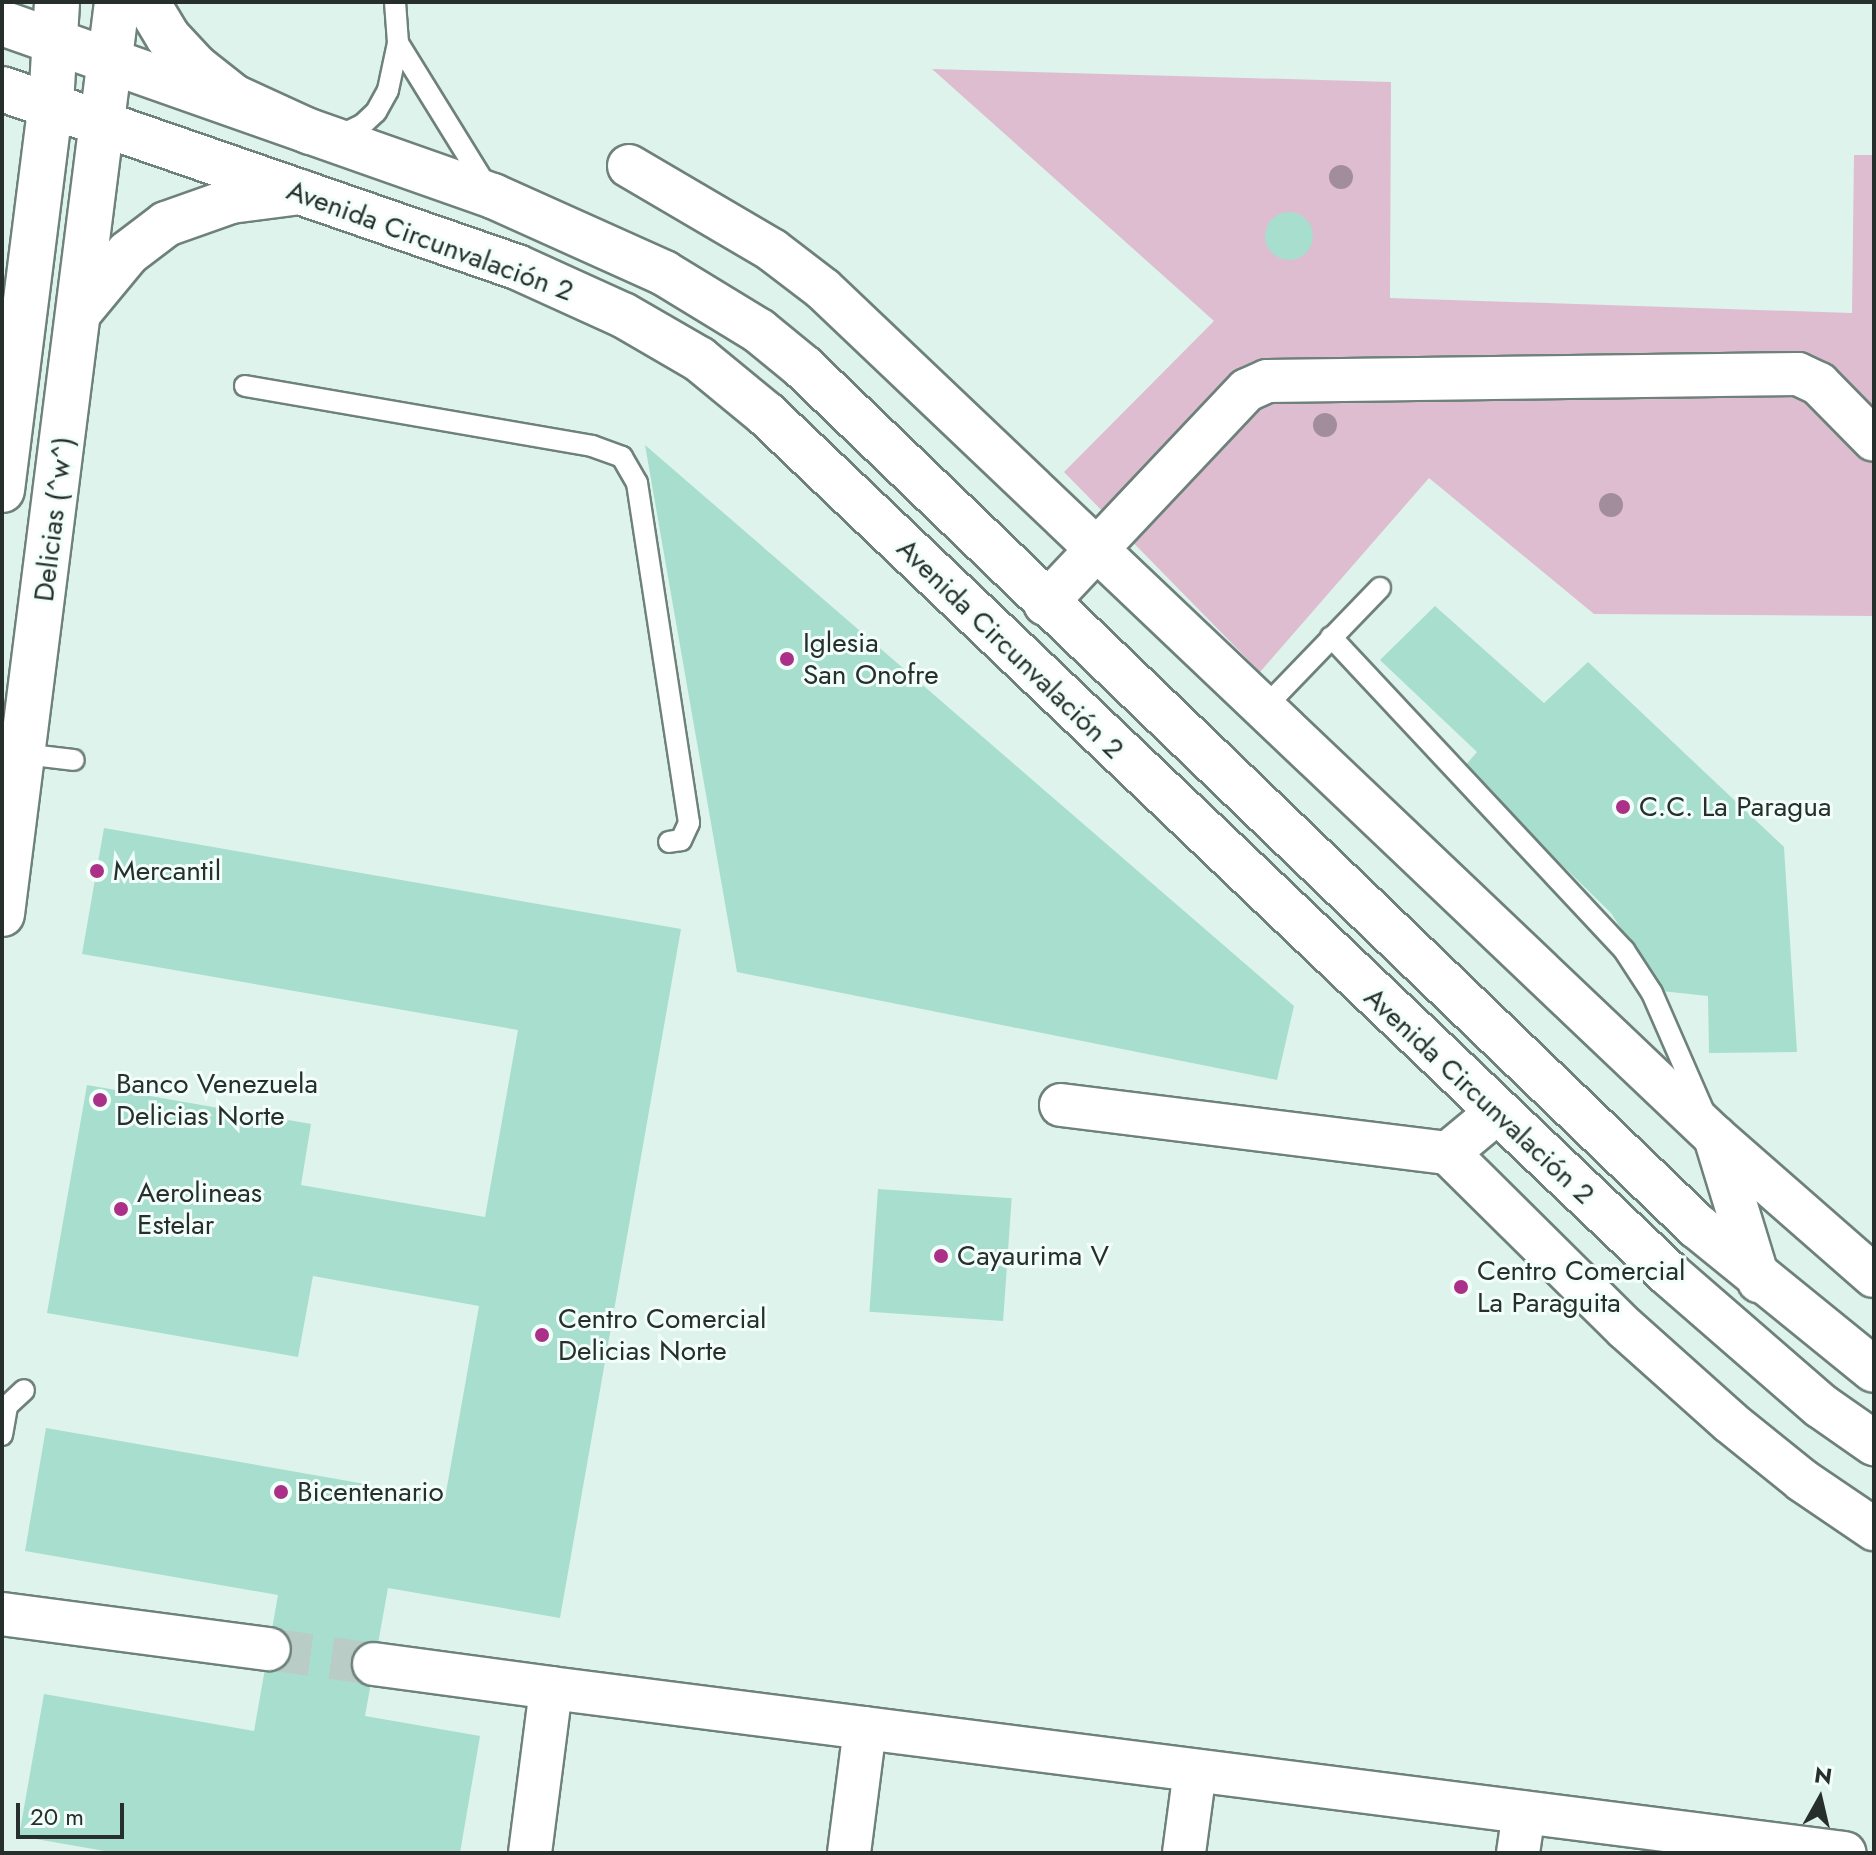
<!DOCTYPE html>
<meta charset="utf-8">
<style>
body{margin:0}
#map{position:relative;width:1876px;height:1855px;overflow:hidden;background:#def3ec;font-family:Jost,sans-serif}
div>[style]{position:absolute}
.green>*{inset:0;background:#debdd0}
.building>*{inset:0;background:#a8dece;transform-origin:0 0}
.round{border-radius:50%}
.minor-tunnel>*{height:42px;margin-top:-21px;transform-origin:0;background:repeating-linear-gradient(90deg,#b9ccc6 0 42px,transparent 0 63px)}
.roads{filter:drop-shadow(2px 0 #6e817b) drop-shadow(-2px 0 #6e817b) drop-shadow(0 2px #6e817b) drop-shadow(0 -2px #6e817b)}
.service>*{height:20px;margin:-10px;padding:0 10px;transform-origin:10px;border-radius:10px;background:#fff}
.minor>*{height:42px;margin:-21px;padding:0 21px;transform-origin:21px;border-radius:21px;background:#fff}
.secondary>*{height:44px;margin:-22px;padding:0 22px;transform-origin:22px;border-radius:22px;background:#fff}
.primary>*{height:44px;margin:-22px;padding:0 22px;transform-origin:22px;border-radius:22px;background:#fff}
.trees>*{width:24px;height:24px;margin:-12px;border-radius:50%;background:#a28d9d}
.dots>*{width:22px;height:22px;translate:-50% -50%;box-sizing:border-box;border:4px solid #f2fefa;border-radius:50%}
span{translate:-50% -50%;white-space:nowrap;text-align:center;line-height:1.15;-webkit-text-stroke:6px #f2fefa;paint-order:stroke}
.street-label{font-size:28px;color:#272f2c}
.poi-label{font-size:28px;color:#272f2c}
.left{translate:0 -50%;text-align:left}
.frame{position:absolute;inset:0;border:4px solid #272f2c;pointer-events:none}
.north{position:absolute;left:1780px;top:1759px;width:80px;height:80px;-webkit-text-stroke:6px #f2fefa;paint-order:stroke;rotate:8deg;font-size:22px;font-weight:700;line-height:32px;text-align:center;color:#272f2c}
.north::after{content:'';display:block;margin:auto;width:28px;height:36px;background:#272f2c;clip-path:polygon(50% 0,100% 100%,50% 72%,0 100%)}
.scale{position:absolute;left:16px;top:1803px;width:108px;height:36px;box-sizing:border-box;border:4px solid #272f2c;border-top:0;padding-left:10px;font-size:24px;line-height:28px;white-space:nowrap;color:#272f2c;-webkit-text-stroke:6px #f2fefa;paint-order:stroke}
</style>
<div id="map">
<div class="green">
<div style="clip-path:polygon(932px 69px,1391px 82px,1390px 298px,1852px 313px,1854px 155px,1874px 155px,1874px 616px,1594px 614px,1429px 478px,1260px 672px,1064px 472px,1214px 321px)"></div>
</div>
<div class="building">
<div class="round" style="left:1265px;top:212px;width:48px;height:48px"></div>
<div style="clip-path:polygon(645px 445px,1294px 1006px,1277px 1080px,737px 972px)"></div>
<div style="clip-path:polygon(1435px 606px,1544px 703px,1588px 662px,1784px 847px,1797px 1052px,1709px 1053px,1708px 996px,1661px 991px,1611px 913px,1463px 768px,1477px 752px,1380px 660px)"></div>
<div style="clip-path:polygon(104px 828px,681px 929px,560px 1618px,388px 1588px,365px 1716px,480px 1736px,460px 1853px,116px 1853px,19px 1836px,44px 1694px,254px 1731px,278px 1595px,25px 1551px,46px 1428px,445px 1498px,479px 1306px,313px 1276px,298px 1357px,47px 1313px,87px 1085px,311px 1124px,301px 1185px,485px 1217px,518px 1030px,82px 954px)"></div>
<div style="left:878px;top:1189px;width:134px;height:123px;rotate:4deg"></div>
</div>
<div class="minor-tunnel">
<div style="left:269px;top:1649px;width:106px;rotate:8.1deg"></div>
</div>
<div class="roads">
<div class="service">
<div style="left:395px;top:2px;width:41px;rotate:85.8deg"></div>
<div style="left:337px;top:137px;width:28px;rotate:-26deg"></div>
<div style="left:362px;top:125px;width:19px;rotate:-43deg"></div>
<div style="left:376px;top:112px;width:25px;rotate:-61deg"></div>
<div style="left:388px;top:90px;width:48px;rotate:-78deg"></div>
<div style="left:398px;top:43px;width:172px;rotate:58.3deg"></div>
<div style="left:245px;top:386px;width:352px;rotate:9.8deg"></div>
<div style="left:592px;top:446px;width:32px;rotate:20deg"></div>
<div style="left:622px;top:457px;width:30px;rotate:60deg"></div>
<div style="left:637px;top:483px;width:344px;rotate:81.3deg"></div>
<div style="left:689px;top:823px;width:19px;rotate:115deg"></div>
<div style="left:681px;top:840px;width:12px;rotate:171deg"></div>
<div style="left:1331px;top:637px;width:429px;rotate:46.9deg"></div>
<div style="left:1624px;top:950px;width:51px;rotate:56.9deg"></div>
<div style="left:1652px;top:993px;width:128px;rotate:66.4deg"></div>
<div style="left:1264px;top:708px;width:167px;rotate:-46deg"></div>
<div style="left:24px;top:754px;width:50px;rotate:6.8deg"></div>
<div style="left:2px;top:1435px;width:29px;rotate:-80deg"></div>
<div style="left:7px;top:1406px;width:23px;rotate:-43deg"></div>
</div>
<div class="minor">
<div style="left:629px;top:166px;width:166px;rotate:30.4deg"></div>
<div style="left:772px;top:250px;width:64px;rotate:37.4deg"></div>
<div style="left:823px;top:289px;width:1231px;rotate:43.55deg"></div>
<div style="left:1715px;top:1137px;width:211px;rotate:41.2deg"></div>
<div style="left:1045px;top:604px;width:294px;rotate:-46.7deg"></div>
<div style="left:1247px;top:390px;width:22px;rotate:-24deg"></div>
<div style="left:1267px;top:381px;width:531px;rotate:-0.76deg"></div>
<div style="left:1798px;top:374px;width:23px;rotate:25deg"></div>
<div style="left:1819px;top:384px;width:78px;rotate:45.5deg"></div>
<div style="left:1061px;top:1105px;width:390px;rotate:7.1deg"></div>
<div style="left:1448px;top:1153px;width:249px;rotate:44.7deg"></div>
<div style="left:1625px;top:1328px;width:141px;rotate:41.8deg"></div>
<div style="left:1730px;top:1422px;width:94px;rotate:38.9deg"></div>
<div style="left:1803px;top:1481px;width:86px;rotate:34.1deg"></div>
<div style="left:1715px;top:1137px;width:151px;rotate:73deg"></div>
<div style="left:1448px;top:1153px;width:62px;rotate:-39.8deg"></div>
<div style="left:2px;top:1614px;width:269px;rotate:7.5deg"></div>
<div style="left:374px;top:1664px;width:179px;rotate:7.7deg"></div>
<div style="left:530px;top:1853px;width:166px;rotate:-82.7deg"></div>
<div style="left:551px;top:1688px;width:1304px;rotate:7.27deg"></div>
<div style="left:849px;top:1853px;width:126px;rotate:-82.7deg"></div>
<div style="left:1184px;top:1853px;width:83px;rotate:-82.4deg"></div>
<div style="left:1518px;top:1853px;width:41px;rotate:-81.7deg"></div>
</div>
<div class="secondary">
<div style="left:2px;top:23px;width:521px;rotate:19.41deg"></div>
<div style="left:493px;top:196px;width:188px;rotate:24.2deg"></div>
<div style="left:664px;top:273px;width:111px;rotate:31.4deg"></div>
<div style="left:759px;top:331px;width:57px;rotate:39.3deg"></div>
<div style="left:803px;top:367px;width:1240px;rotate:43.86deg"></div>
<div style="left:1697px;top:1226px;width:228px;rotate:39.1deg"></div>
<div style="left:2px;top:89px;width:545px;rotate:19.07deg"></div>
<div style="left:517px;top:267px;width:116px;rotate:24.4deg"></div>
<div style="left:623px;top:315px;width:88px;rotate:30.1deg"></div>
<div style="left:699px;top:359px;width:87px;rotate:39.4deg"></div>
<div style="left:766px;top:414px;width:1247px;rotate:43.6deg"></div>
<div style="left:1669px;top:1274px;width:201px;rotate:41deg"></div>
<div style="left:1821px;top:1406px;width:65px;rotate:34.9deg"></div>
</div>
<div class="primary">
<div style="left:147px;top:2px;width:41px;rotate:59deg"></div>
<div style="left:168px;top:37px;width:41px;rotate:47deg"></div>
<div style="left:196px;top:67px;width:48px;rotate:38.3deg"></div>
<div style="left:234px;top:97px;width:84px;rotate:24.7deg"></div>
<div style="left:80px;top:311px;width:75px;rotate:-50.4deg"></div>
<div style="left:128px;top:253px;width:48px;rotate:-37.3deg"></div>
<div style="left:166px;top:224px;width:69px;rotate:-19.5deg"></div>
<div style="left:231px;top:201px;width:70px;rotate:-7.4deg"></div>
<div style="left:2px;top:490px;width:389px;rotate:-82.8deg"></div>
<div style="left:51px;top:104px;width:102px;rotate:-86.6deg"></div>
<div style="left:2px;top:914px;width:919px;rotate:-82.81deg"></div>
</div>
</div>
<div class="trees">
<div style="left:1341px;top:177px"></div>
<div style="left:1325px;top:425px"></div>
<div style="left:1611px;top:505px"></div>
</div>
<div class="dots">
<div style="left:787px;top:659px;background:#aa3187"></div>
<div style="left:1623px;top:807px;background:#aa3187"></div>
<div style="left:97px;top:871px;background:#aa3187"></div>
<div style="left:100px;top:1100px;background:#aa3187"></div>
<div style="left:121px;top:1209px;background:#aa3187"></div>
<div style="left:941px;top:1256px;background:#aa3187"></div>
<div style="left:1461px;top:1287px;background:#aa3187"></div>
<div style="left:542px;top:1335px;background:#aa3187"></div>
<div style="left:281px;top:1492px;background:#aa3187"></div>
</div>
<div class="street-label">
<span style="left:430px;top:241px;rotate:20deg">Avenida Circunvalación 2</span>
<span style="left:54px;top:519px;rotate:-83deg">Delicias (^w^)</span>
<span style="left:1010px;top:649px;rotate:44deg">Avenida Circunvalación 2</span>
<span style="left:1479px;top:1096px;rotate:43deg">Avenida Circunvalación 2</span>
</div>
<div class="poi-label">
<span class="left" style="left:803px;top:659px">Iglesia<br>San Onofre</span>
<span class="left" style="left:1639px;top:807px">C.C. La Paragua</span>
<span class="left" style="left:113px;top:871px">Mercantil</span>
<span class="left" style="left:116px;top:1100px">Banco Venezuela<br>Delicias Norte</span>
<span class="left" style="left:137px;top:1209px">Aerolineas<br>Estelar</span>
<span class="left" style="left:957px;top:1256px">Cayaurima V</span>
<span class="left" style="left:1477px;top:1287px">Centro Comercial<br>La Paraguita</span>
<span class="left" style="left:558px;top:1335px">Centro Comercial<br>Delicias Norte</span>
<span class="left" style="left:297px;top:1492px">Bicentenario</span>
</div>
<div class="frame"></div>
<div class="north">N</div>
<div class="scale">20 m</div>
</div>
